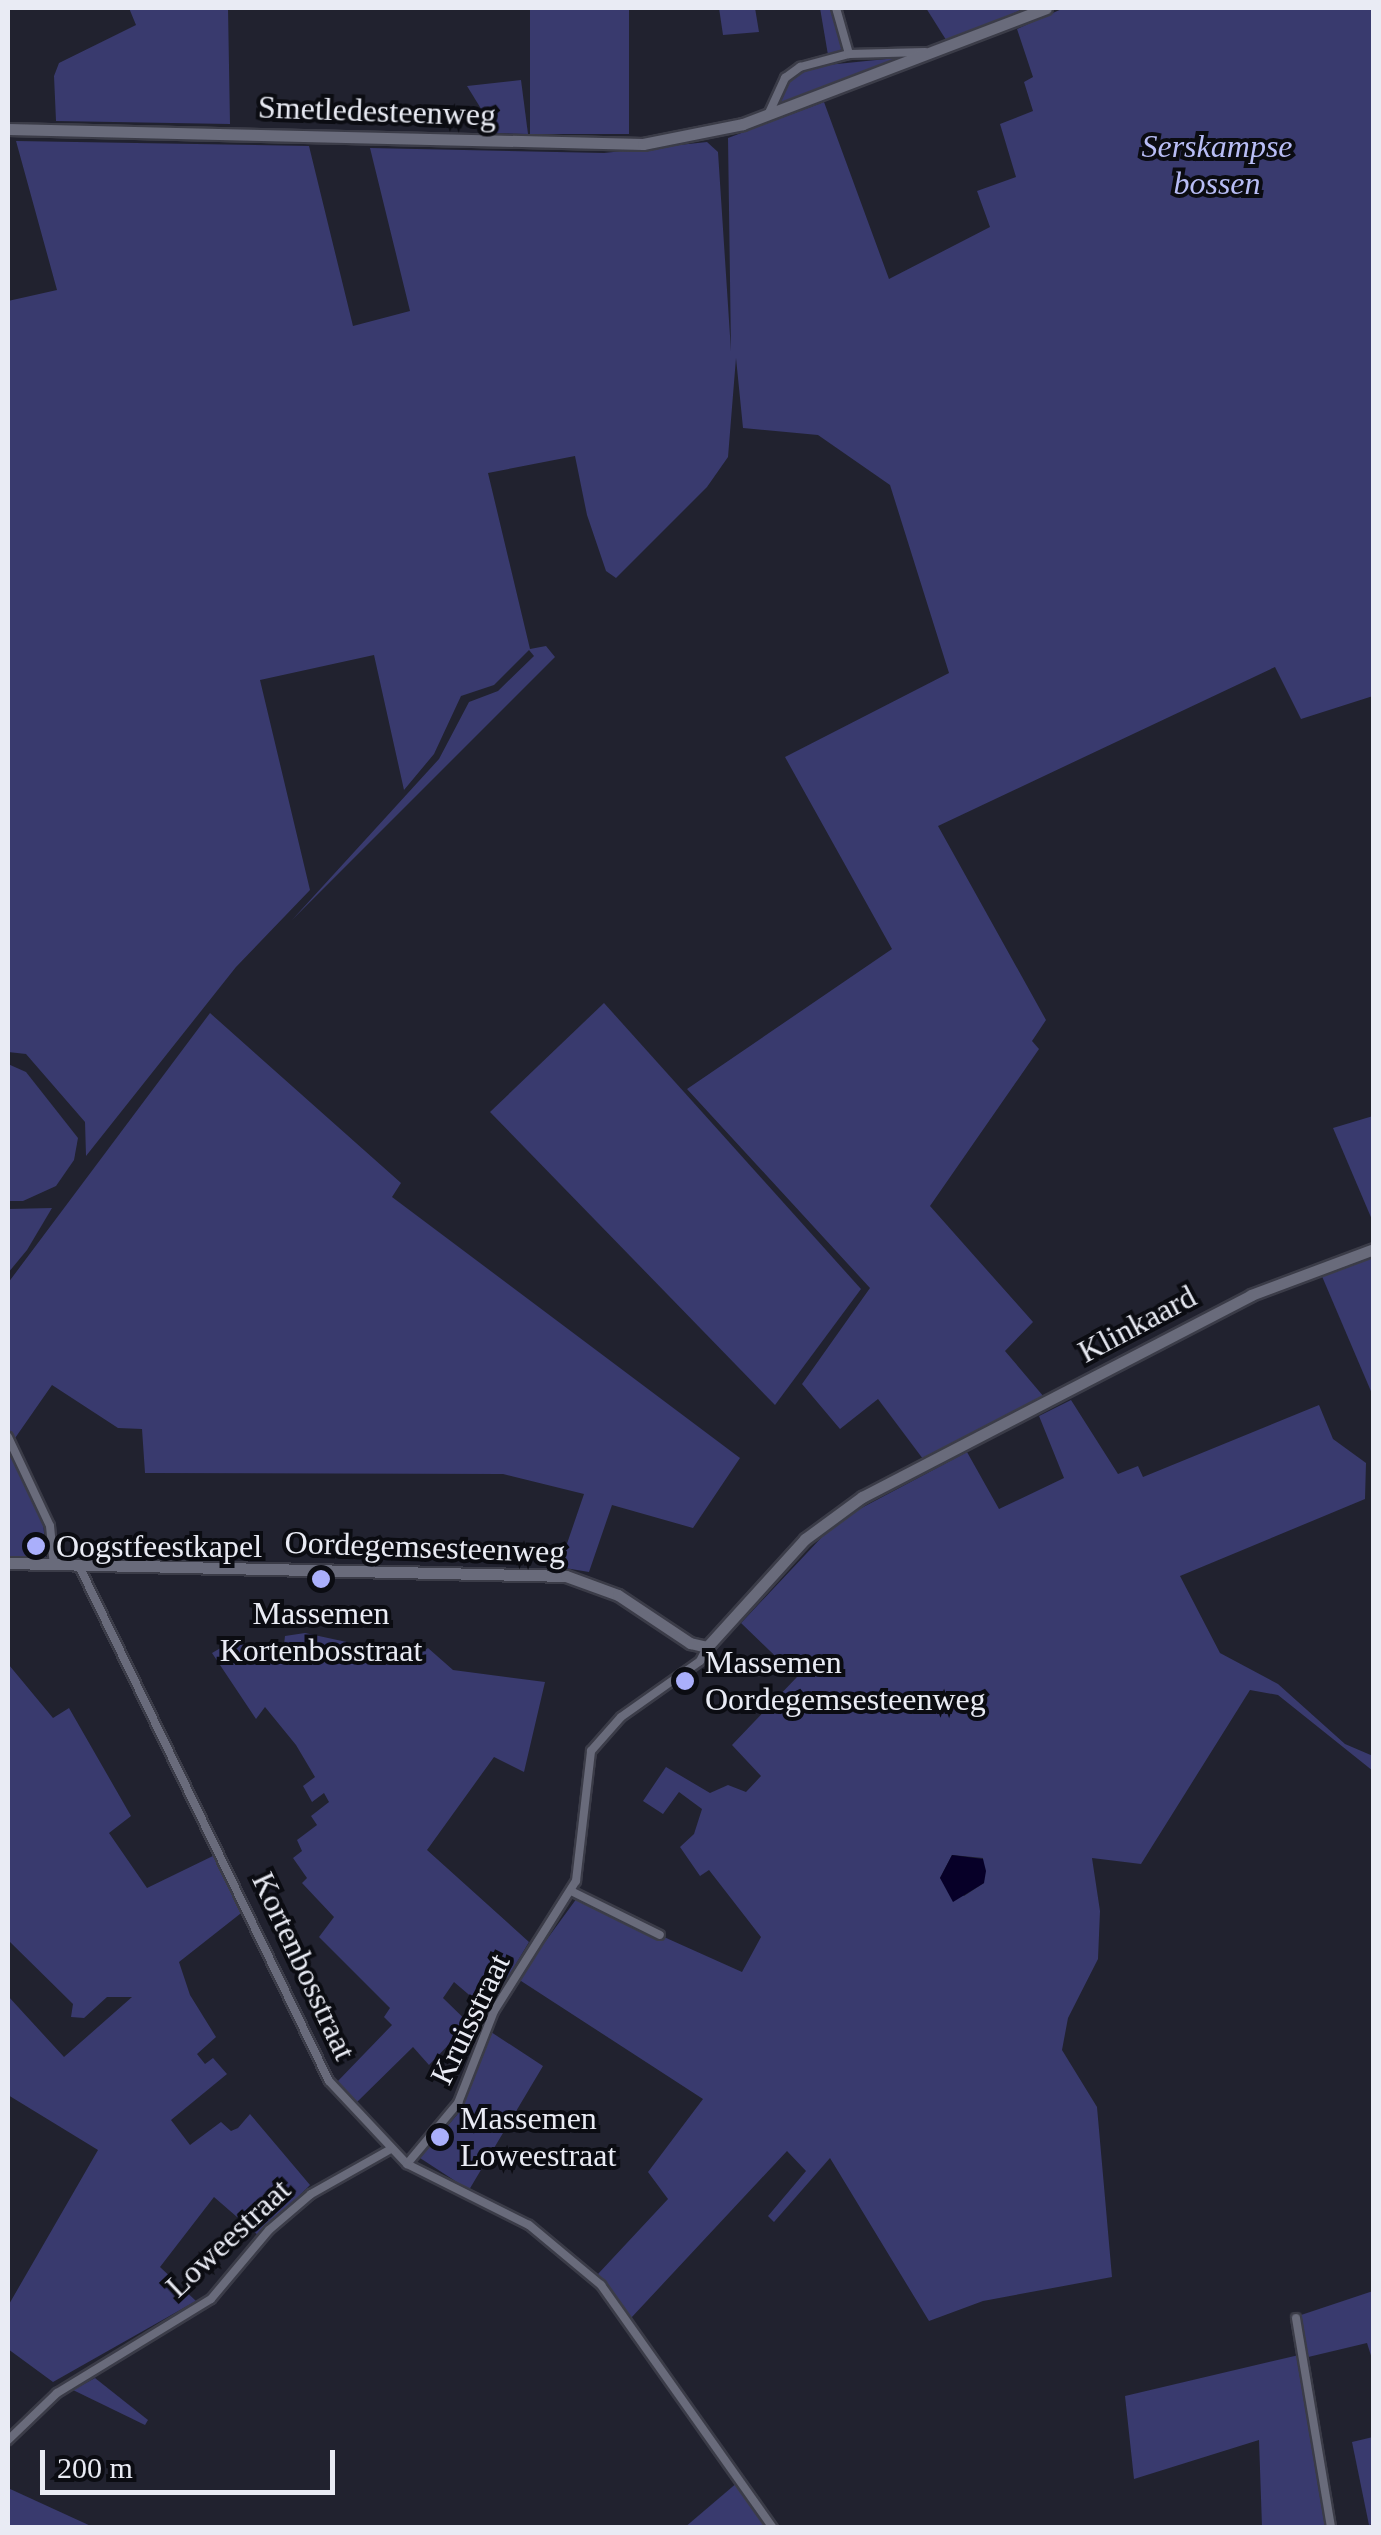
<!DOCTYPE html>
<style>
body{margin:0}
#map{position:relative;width:1381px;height:2535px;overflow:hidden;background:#21222f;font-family:Georgia,serif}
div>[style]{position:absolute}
.green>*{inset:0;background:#393a6e;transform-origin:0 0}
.water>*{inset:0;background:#070028}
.roads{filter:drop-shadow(2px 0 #3b3c48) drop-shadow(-2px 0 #3b3c48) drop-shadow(0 2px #3b3c48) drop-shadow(0 -2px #3b3c48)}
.street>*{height:8px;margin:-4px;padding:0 4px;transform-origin:4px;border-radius:4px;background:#696b7b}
.secondary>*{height:11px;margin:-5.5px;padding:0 5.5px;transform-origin:5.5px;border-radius:5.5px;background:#696b7b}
.dots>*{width:28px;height:28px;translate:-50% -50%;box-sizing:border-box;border:5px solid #0b0c12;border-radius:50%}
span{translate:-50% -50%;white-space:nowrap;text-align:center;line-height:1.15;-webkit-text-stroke:8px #0b0c12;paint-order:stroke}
.street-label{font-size:32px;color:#e9ebf4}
.park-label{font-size:32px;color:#b8bdf5;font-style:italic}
.poi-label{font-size:32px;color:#e9ebf4}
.left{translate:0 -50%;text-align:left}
.frame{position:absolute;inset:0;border:10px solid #e9ebf4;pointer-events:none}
.scale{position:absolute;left:40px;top:2450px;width:295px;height:45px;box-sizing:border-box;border:5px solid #e9ebf4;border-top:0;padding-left:12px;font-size:30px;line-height:35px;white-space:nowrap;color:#e9ebf4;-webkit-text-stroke:8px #0b0c12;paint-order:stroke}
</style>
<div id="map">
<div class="green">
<div style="clip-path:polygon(129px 8px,228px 8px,230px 124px,56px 121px,54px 76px,59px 63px,136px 25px)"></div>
<div style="left:530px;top:8px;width:99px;height:126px"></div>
<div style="clip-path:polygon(719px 8px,755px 8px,759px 32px,723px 35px)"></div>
<div style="clip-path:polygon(820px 8px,833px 8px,844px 44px,839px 53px,828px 55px)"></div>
<div style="clip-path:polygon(926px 8px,1025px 8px,948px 43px)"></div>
<div style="clip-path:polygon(1064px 8px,1373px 8px,1373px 696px,1301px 719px,1275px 667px,938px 826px,1046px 1020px,1032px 1041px,1039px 1049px,930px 1206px,1033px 1322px,1005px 1351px,1044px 1397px,923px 1459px,878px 1399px,840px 1429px,802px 1384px,870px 1288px,687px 1089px,892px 949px,785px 757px,949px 673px,890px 485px,818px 435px,743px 428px,736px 358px,728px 457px,707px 487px,616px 578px,606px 571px,587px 515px,575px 456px,488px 473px,530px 649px,546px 646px,555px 657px,292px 920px,439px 759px,469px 702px,498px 691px,534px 656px,529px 650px,494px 685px,461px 696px,434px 754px,404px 790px,374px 655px,260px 680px,310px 890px,236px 967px,86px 1156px,85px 1122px,26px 1054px,8px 1052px,8px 301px,57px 290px,16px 141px,309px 146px,353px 326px,410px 311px,370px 148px,604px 153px,707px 142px,718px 152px,731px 351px,728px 138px,824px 102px,889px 279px,990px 227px,977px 191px,1016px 177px,1000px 124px,1033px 111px,1024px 82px,1033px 77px,1017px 29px)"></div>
<div style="clip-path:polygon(906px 57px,779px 105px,777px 103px,786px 83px,807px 67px)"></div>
<div style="clip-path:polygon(521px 80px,528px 134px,496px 133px,467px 86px)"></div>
<div style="clip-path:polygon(604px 1003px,861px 1289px,775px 1405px,490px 1112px)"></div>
<div style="clip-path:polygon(210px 1013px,401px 1183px,392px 1197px,740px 1458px,693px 1528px,612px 1505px,589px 1572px,559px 1567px,584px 1494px,503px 1474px,145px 1473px,142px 1429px,118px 1428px,52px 1385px,13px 1441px,8px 1430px,8px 1283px)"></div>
<div style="clip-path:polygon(8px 1064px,26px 1072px,78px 1138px,74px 1160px,56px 1186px,23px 1201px,8px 1201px)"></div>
<div style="clip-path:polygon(1373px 1116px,1374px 1116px,1373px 1222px,1333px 1128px)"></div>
<div style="clip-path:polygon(52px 1208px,27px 1250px,8px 1273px,8px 1209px)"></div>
<div style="clip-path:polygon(1373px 1255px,1373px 1396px,1321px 1274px)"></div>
<div style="clip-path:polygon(evenodd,1071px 1400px,1118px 1474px,1138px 1466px,1143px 1477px,1319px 1405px,1333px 1439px,1366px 1463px,1365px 1499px,1180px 1576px,1220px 1653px,1278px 1684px,1345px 1744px,1373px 1756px,1373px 1771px,1278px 1695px,1250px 1690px,1141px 1864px,1092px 1858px,1100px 1911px,1098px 1959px,1068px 2018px,1062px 2050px,1097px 2107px,1112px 2277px,983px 2301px,929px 2321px,830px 2158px,774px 2222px,768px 2216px,806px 2171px,787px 2151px,631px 2318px,598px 2274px,668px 2199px,648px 2172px,703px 2099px,518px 1979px,577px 1898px,742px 1972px,761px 1937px,709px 1870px,700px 1876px,680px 1847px,694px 1834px,702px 1809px,679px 1792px,663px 1814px,643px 1801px,666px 1767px,710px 1793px,728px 1785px,746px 1792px,761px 1776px,732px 1745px,797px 1677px,741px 1623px,837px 1521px,967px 1452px,999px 1509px,1064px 1478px,1039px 1416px,1071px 1400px,952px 1855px,983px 1858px,984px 1883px,964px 1896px,940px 1878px,952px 1855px)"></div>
<div style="clip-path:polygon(8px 1441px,43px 1520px,46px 1559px,8px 1559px)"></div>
<div style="clip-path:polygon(305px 1633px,416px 1657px,428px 1648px,453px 1670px,545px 1682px,524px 1772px,494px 1757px,427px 1850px,529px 1942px,488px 2011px,454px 1982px,443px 1998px,479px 2033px,474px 2047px,459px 2034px,429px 2065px,413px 2047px,356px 2103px,337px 2082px,392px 2025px,384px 2017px,390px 2008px,319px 1937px,334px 1917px,302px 1883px,307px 1878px,293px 1858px,302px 1851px,297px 1840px,317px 1825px,311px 1816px,329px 1802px,324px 1793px,312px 1802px,303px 1786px,315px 1777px,296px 1745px,265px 1707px,256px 1719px,212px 1653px,241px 1636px,252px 1655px,283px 1653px,285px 1636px)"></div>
<div style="clip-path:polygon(9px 1665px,53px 1718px,69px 1708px,131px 1816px,109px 1833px,147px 1888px,217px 1854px,245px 1910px,179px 1962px,190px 1995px,216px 2037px,197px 2054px,205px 2064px,213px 2058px,227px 2074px,171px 2120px,190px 2145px,221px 2122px,231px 2131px,238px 2128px,250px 2114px,310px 2185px,259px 2236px,214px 2197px,160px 2267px,196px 2301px,53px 2382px,8px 2349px,8px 2306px,98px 2150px,8px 2095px,8px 1996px,64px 2057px,132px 1997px,107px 1997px,84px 2018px,71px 2017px,73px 2004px,8px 1940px)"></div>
<div style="clip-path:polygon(491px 2032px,543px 2066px,469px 2190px,420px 2158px,462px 2109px)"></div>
<div style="clip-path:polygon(1373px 2291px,1373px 2362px,1367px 2343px,1304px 2358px,1298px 2316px)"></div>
<div style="clip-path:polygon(1299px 2355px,1329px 2527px,1262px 2527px,1259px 2440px,1134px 2479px,1125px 2396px)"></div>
<div style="clip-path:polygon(95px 2378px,148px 2420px,145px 2425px,73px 2390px)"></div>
<div style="clip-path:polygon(1373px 2437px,1373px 2524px,1369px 2525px,1352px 2442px)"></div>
<div style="clip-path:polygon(738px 2482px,766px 2527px,684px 2528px)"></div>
<div style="clip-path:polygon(8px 2488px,93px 2527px,8px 2527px)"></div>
</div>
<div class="water">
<div style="clip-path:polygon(952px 1855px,983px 1859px,986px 1871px,984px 1883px,953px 1902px,940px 1878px)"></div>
</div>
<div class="roads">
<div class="street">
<div style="left:836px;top:8px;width:48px;rotate:74.2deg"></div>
<div style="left:768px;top:115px;width:41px;rotate:-65.3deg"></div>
<div style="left:785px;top:78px;width:19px;rotate:-36deg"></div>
<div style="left:800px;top:67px;width:51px;rotate:-14.9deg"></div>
<div style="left:849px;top:54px;width:76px;rotate:-1.5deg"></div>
<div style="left:8px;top:1437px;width:98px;rotate:64.7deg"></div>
<div style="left:50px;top:1526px;width:40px;rotate:84.3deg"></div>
<div style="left:80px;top:1568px;width:570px;rotate:64.11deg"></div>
<div style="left:329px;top:2081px;width:114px;rotate:46.8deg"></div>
<div style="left:407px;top:2164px;width:136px;rotate:26.6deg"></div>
<div style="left:529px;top:2225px;width:94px;rotate:39.8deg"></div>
<div style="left:601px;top:2285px;width:298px;rotate:54.7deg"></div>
<div style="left:571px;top:1891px;width:99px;rotate:26.3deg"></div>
<div style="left:407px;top:2164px;width:80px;rotate:-50.1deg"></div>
<div style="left:458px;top:2103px;width:99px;rotate:-68.6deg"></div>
<div style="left:494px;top:2011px;width:154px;rotate:-57.8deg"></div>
<div style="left:576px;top:1881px;width:131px;rotate:-83.4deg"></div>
<div style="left:591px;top:1751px;width:45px;rotate:-48.6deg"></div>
<div style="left:621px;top:1717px;width:97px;rotate:-35.3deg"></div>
<div style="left:700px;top:1661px;width:16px;rotate:-63deg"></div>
<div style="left:1296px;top:2318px;width:213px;rotate:80.5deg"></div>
<div style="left:8px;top:2440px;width:68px;rotate:-43.8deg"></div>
<div style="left:57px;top:2393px;width:180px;rotate:-31.4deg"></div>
<div style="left:211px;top:2299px;width:90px;rotate:-50deg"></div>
<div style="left:269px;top:2230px;width:55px;rotate:-40.6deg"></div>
<div style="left:311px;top:2194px;width:92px;rotate:-29.4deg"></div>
</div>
<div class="secondary">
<div style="left:8px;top:129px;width:635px;rotate:1.35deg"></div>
<div style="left:643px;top:144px;width:102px;rotate:-11.3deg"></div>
<div style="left:743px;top:124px;width:324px;rotate:-20.9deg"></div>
<div style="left:8px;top:1563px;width:558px;rotate:1.33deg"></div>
<div style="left:566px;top:1576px;width:55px;rotate:20.1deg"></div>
<div style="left:618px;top:1595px;width:87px;rotate:33.7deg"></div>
<div style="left:690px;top:1643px;width:17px;rotate:13deg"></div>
<div style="left:707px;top:1647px;width:146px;rotate:-47.8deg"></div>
<div style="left:805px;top:1539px;width:71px;rotate:-36.4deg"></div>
<div style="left:862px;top:1497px;width:438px;rotate:-27.4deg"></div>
<div style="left:1251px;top:1295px;width:131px;rotate:-20.5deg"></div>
</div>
</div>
<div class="dots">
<div style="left:36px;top:1546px;background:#aaaffb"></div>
<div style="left:321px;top:1579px;background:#aaaffb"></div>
<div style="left:685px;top:1681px;background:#aaaffb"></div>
<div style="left:440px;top:2137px;background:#aaaffb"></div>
</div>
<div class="street-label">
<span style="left:377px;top:111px;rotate:2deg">Smetledesteenweg</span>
<span style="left:1137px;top:1324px;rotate:-28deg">Klinkaard</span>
<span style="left:425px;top:1547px;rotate:2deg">Oordegemsesteenweg</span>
<span style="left:304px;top:1966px;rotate:65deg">Kortenbosstraat</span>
<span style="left:470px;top:2019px;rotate:-64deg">Kruisstraat</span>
<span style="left:228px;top:2238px;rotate:-43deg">Loweestraat</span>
</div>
<div class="park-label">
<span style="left:1217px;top:165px">Serskampse<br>bossen</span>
</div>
<div class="poi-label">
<span class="left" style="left:56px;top:1546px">Oogstfeestkapel</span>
<span style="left:321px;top:1632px">Massemen<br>Kortenbosstraat</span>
<span class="left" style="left:705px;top:1681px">Massemen<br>Oordegemsesteenweg</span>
<span class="left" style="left:460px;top:2137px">Massemen<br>Loweestraat</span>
</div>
<div class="frame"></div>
<div class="scale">200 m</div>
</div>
